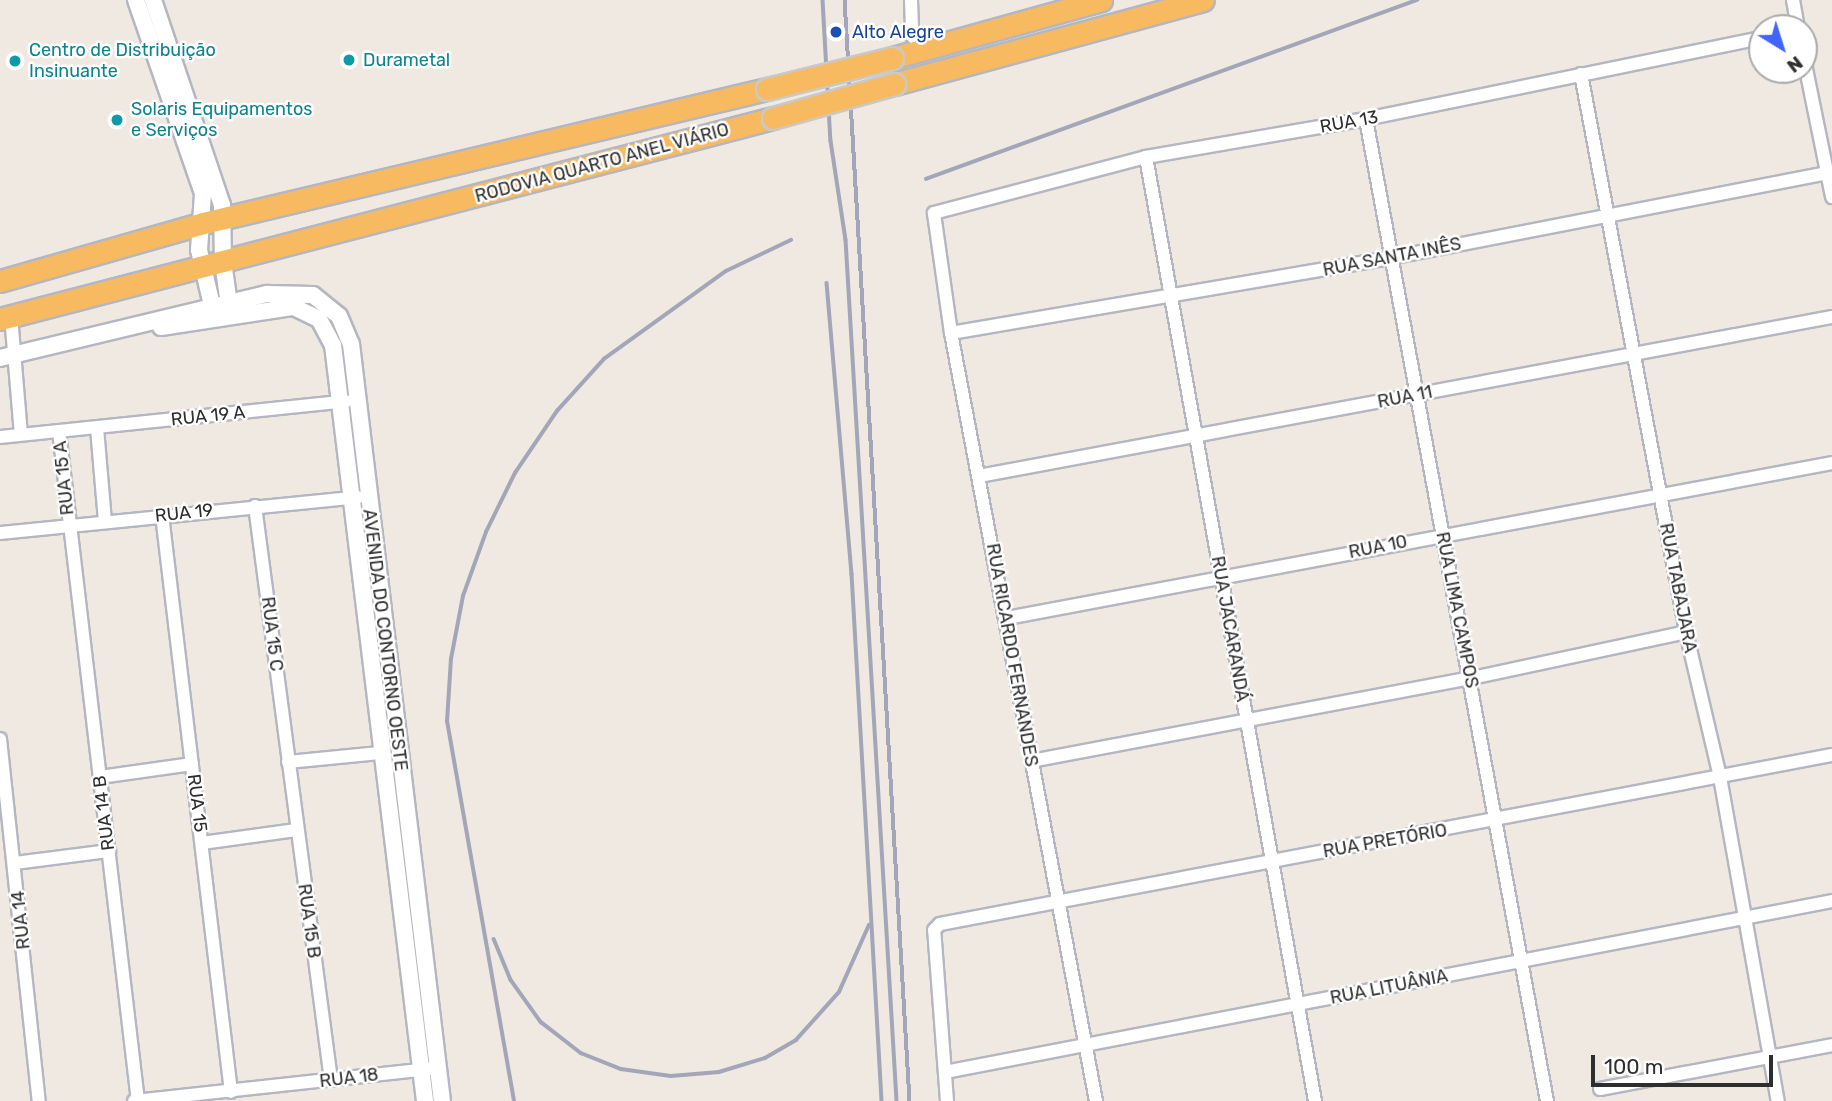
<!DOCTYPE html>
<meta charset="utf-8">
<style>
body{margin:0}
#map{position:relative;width:1832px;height:1101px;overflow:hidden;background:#efe9e1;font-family:Rubik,sans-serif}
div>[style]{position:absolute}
.roads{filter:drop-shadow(2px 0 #b4b7c1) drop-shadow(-2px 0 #b4b7c1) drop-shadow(0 2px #b4b7c1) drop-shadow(0 -2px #b4b7c1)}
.minor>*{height:12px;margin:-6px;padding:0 6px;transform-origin:6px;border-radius:6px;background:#fff}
.tertiary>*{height:16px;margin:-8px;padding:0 8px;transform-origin:8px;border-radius:8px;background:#fff}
.trunk>*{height:21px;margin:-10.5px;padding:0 10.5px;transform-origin:10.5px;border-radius:10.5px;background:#f8ba60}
.rail>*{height:3.5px;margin:-1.75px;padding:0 1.75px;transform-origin:1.75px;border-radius:1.75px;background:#a3a6b8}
.bridges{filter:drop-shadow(2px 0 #c9c9c9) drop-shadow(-2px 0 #c9c9c9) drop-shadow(0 2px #c9c9c9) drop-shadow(0 -2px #c9c9c9)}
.trunk-bridge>*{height:21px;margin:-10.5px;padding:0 10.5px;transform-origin:10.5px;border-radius:10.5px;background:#f8ba60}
.dots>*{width:19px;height:19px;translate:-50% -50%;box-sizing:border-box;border:4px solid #fff;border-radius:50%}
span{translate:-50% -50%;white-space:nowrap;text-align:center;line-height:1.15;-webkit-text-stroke:5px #fff;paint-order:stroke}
.transit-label{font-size:18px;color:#164399}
.left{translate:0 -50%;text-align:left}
.culture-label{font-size:18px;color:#0d838f}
.street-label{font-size:18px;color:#2e2e2e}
.north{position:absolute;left:1748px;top:14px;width:70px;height:70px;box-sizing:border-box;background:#fff;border:2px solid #ababab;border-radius:50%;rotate:142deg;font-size:19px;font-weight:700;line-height:28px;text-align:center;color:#2e2e2e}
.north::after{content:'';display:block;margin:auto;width:24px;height:32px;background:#4264fb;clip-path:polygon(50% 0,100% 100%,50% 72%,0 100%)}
.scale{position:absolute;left:1591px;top:1055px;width:182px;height:32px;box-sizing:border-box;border:4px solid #2e2e2e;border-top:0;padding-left:9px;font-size:21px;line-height:24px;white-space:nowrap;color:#2e2e2e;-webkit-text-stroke:5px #fff;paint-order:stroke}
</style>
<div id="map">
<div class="roads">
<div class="minor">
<div style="left:911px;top:0;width:36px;rotate:88deg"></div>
<div style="left:912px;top:36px;width:18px;rotate:47deg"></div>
<div style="left:1793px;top:0;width:28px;rotate:80deg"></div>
<div style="left:1804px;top:59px;width:141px;rotate:78.5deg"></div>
<div style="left:1581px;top:74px;width:568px;rotate:79.34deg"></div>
<div style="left:1686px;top:632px;width:149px;rotate:76.8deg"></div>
<div style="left:1720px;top:777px;width:329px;rotate:79.9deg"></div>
<div style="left:1366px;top:119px;width:999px;rotate:79.56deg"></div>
<div style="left:1146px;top:157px;width:959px;rotate:79.85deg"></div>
<div style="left:11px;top:316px;width:118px;rotate:85.2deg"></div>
<div style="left:951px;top:333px;width:445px;rotate:-9.7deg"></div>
<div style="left:1390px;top:258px;width:450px;rotate:-11deg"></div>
<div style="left:97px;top:428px;width:94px;rotate:85.1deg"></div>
<div style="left:59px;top:431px;width:675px;rotate:83.28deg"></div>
<div style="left:0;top:437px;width:348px;rotate:-5.9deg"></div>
<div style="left:979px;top:476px;width:868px;rotate:-10.56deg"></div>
<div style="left:255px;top:506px;width:579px;rotate:82.46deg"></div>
<div style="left:162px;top:515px;width:581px;rotate:83.18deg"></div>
<div style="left:0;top:533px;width:360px;rotate:-5.7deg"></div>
<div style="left:1007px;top:618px;width:839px;rotate:-10.64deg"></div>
<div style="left:0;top:739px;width:364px;rotate:83.9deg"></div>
<div style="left:1031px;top:761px;width:449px;rotate:-10.7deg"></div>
<div style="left:1472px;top:678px;width:219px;rotate:-12.1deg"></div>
<div style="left:288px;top:762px;width:92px;rotate:-5.6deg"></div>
<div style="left:100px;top:777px;width:93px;rotate:-8deg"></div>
<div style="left:202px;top:843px;width:95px;rotate:-7.9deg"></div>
<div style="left:15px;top:863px;width:95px;rotate:-7.3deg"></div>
<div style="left:945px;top:1072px;width:903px;rotate:-10.91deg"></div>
<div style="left:1600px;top:1089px;width:236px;rotate:-10.7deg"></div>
<div style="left:134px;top:1101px;width:306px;rotate:-6.2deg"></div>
<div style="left:947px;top:1101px;width:171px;rotate:-94.3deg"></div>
<div style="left:934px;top:930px;width:8px;rotate:-45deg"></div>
<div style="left:940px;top:924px;width:908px;rotate:-10.73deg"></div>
<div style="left:1096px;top:1101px;width:782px;rotate:-100.69deg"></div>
<div style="left:951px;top:333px;width:121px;rotate:-98.1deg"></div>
<div style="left:934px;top:213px;width:219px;rotate:-14.8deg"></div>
<div style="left:1146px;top:157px;width:223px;rotate:-9.8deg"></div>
<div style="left:1366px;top:119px;width:404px;rotate:-11.6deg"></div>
</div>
<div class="tertiary">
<div style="left:136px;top:0;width:205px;rotate:70.9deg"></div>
<div style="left:203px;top:194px;width:56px;rotate:94.1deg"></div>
<div style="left:199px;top:250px;width:66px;rotate:76.8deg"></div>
<div style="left:153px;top:0;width:216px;rotate:71.4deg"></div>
<div style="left:222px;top:205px;width:57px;rotate:89deg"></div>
<div style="left:223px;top:262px;width:49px;rotate:81.9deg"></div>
<div style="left:161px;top:327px;width:134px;rotate:-8.6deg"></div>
<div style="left:294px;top:307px;width:28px;rotate:26deg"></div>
<div style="left:319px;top:319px;width:30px;rotate:62deg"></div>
<div style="left:333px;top:345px;width:762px;rotate:83.06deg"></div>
<div style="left:0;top:358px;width:275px;rotate:-13.5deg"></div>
<div style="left:267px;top:294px;width:46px;rotate:1.2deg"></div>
<div style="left:313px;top:295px;width:33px;rotate:39deg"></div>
<div style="left:339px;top:316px;width:30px;rotate:67deg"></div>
<div style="left:351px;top:344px;width:762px;rotate:83.15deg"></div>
</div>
<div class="trunk">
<div style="left:892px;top:58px;width:217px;rotate:-15.5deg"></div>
<div style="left:894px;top:84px;width:320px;rotate:-15.2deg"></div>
<div style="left:0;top:281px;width:211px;rotate:-15.9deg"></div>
<div style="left:203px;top:223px;width:580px;rotate:-13.37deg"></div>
<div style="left:0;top:319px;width:799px;rotate:-14.58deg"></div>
</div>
</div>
<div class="rail">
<div style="left:823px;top:0;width:141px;rotate:86.8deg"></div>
<div style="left:831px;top:141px;width:100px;rotate:81.4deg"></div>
<div style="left:846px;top:240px;width:863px;rotate:86.61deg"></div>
<div style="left:845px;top:0;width:1103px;rotate:86.62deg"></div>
<div style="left:926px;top:179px;width:523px;rotate:-20.03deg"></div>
<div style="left:827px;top:283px;width:292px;rotate:85.1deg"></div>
<div style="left:852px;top:574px;width:528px;rotate:86.74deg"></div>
<div style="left:494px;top:939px;width:44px;rotate:67.5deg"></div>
<div style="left:511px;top:980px;width:52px;rotate:54.5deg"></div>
<div style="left:541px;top:1022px;width:51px;rotate:37.8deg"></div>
<div style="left:581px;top:1053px;width:43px;rotate:21.8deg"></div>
<div style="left:621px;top:1069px;width:50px;rotate:8deg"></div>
<div style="left:671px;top:1076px;width:48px;rotate:-4.8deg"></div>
<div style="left:719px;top:1072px;width:48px;rotate:-16.9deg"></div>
<div style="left:765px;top:1058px;width:36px;rotate:-30deg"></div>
<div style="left:796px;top:1040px;width:64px;rotate:-48.1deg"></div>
<div style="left:839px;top:992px;width:73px;rotate:-65.9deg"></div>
<div style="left:514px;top:1101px;width:385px;rotate:-100deg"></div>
<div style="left:447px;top:722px;width:63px;rotate:-86.4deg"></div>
<div style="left:451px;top:659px;width:64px;rotate:-79.2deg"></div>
<div style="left:463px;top:596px;width:68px;rotate:-70.2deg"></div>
<div style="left:486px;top:532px;width:66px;rotate:-63.8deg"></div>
<div style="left:515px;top:473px;width:75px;rotate:-55.9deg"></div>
<div style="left:557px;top:411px;width:70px;rotate:-47.9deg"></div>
<div style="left:604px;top:359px;width:150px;rotate:-35.8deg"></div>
<div style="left:726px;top:271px;width:72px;rotate:-25.5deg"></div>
</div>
<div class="bridges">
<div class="trunk-bridge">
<div style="left:767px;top:89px;width:129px;rotate:-13.9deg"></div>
<div style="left:773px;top:118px;width:126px;rotate:-15.7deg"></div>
</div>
</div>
<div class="dots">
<div style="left:836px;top:32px;background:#1a4fb4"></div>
<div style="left:349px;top:60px;background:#0f9aa8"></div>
<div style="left:15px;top:61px;background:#0f9aa8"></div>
<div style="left:117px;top:120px;background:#0f9aa8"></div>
</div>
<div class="transit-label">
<span class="left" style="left:852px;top:32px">Alto Alegre</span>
</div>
<div class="culture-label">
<span class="left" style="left:29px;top:61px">Centro de Distribuição<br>Insinuante</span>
<span class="left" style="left:363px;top:60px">Durametal</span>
<span class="left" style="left:131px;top:120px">Solaris Equipamentos<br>e Serviços</span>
</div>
<div class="street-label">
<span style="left:1349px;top:122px;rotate:-10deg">RUA 13</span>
<span style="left:602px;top:163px;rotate:-15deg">RODOVIA QUARTO ANEL VIÁRIO</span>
<span style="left:1392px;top:257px;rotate:-11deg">RUA SANTA INÊS</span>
<span style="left:1405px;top:397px;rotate:-11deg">RUA 11</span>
<span style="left:208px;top:416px;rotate:-6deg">RUA 19 A</span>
<span style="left:64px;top:478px;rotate:-96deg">RUA 15 A</span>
<span style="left:184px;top:513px;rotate:-6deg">RUA 19</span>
<span style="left:1378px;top:547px;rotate:-11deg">RUA 10</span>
<span style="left:1678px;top:588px;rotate:79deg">RUA TABAJARA</span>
<span style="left:1457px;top:610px;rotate:79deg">RUA LIMA CAMPOS</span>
<span style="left:1230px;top:629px;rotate:80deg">RUA JACARANDÁ</span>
<span style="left:272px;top:634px;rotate:83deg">RUA 15 C</span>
<span style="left:385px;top:640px;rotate:83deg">AVENIDA DO CONTORNO OESTE</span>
<span style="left:1012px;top:655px;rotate:80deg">RUA RICARDO FERNANDES</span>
<span style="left:197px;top:803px;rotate:83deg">RUA 15</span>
<span style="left:104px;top:813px;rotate:-97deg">RUA 14 B</span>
<span style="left:1385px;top:841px;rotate:-10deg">RUA PRETÓRIO</span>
<span style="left:21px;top:920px;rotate:-96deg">RUA 14</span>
<span style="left:309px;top:921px;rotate:82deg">RUA 15 B</span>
<span style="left:1389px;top:987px;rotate:-11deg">RUA LITUÂNIA</span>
<span style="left:349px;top:1078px;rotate:-7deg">RUA 18</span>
</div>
<div class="north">N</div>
<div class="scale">100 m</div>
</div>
